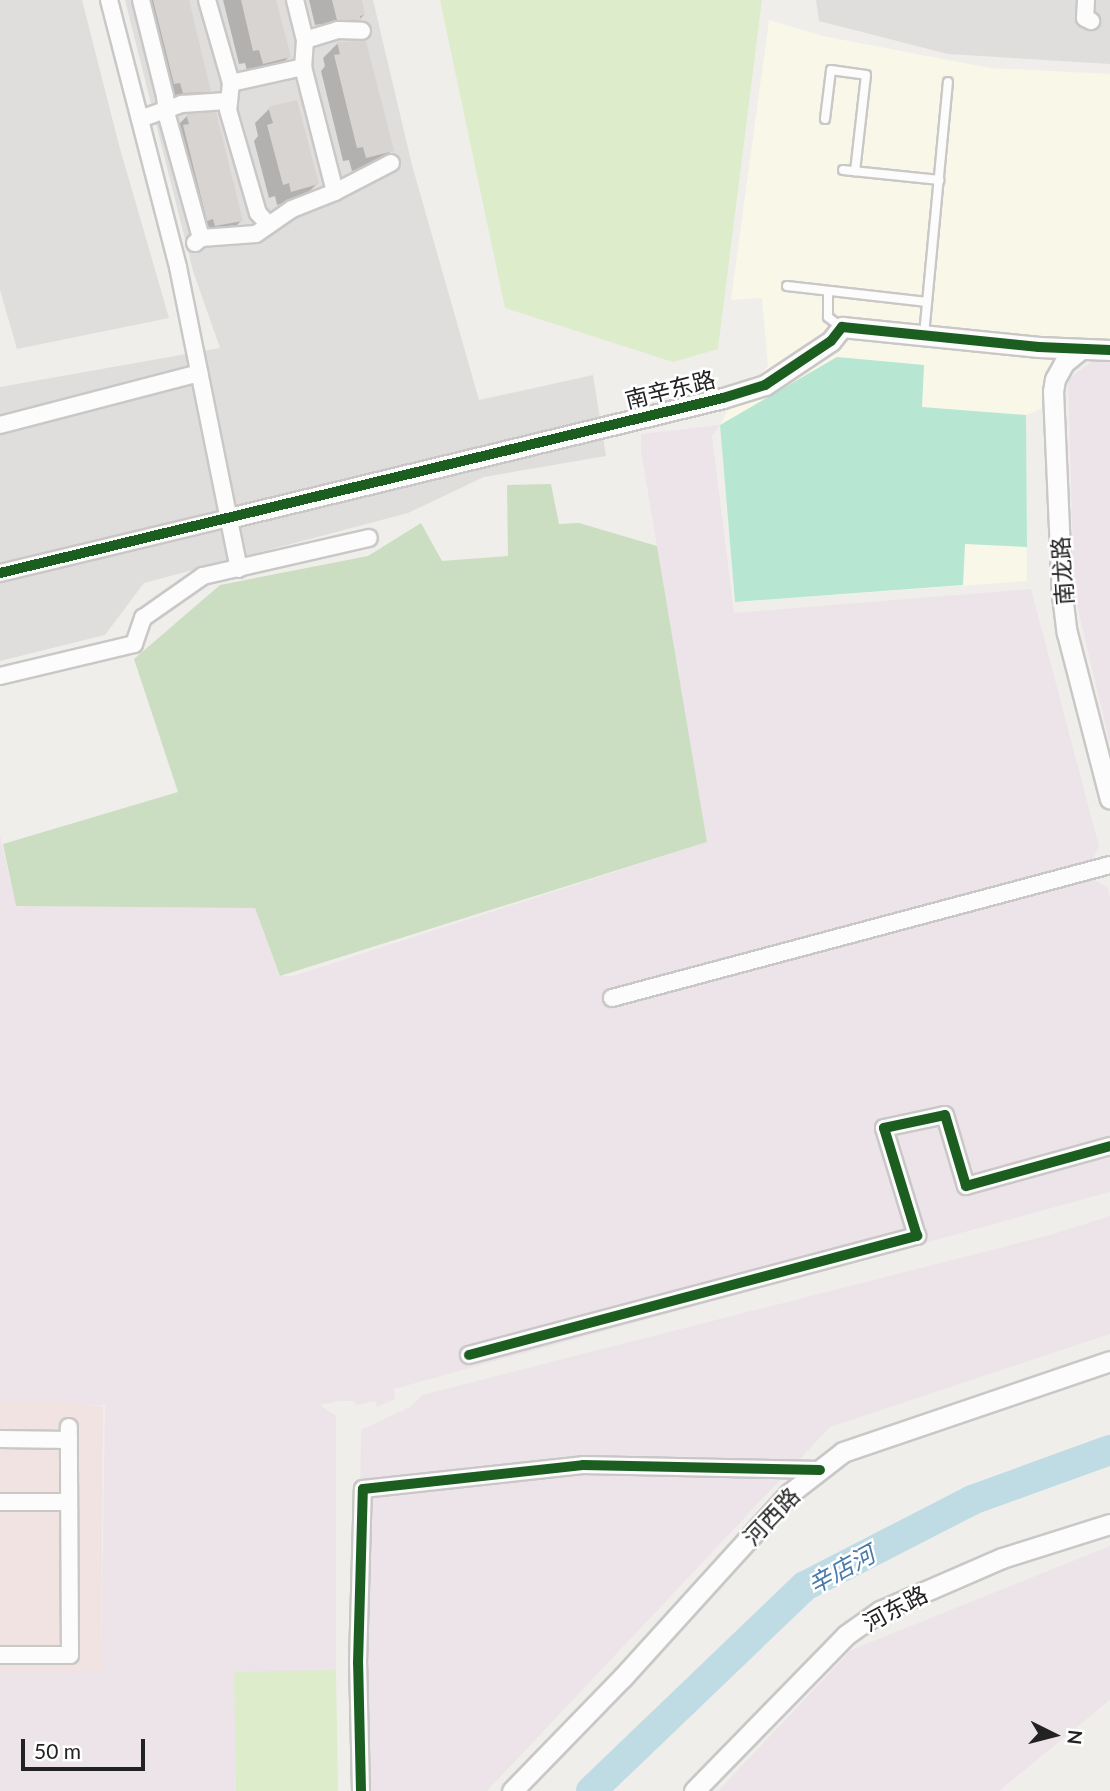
<!DOCTYPE html>
<meta charset="utf-8">
<style>
body{margin:0}
#map{position:relative;width:1110px;height:1791px;overflow:hidden;background:#f0eeeb;font-family:Lato,"Noto Sans SC",sans-serif}
div>[style]{position:absolute}
.residential>*{inset:0;background:#dfdedc}
.commercial>*{inset:0;background:#f1e3e1}
.industrial>*{inset:0;background:#ede4e9}
.education>*{inset:0;background:#f8f7e8}
.grass>*{inset:0;background:#ddeccb;transform-origin:0 0}
.forest>*{inset:0;background:#cbdec1}
.pitch>*{inset:0;background:#b7e6d2}
.shadow>*{inset:0;background:#0003}
.river>*{height:30px;margin:-15px;padding:0 15px;transform-origin:15px;border-radius:15px;background:#bfdbe3}
.building>*{inset:0;background:#d7d4d2}
.roads{filter:drop-shadow(2px 0 #c9c8c7) drop-shadow(-2px 0 #c9c8c7) drop-shadow(0 2px #c9c8c7) drop-shadow(0 -2px #c9c8c7)}
.service>*{height:8px;margin:-4px;padding:0 4px;transform-origin:4px;border-radius:4px;background:#fdfcfc}
.minor>*{height:16px;margin:-8px;padding:0 8px;transform-origin:8px;border-radius:8px;background:#fdfcfc}
.tertiary>*{height:19px;margin:-9.5px;padding:0 9.5px;transform-origin:9.5px;border-radius:9.5px;background:#fdfcfc}
.cycleway>*{height:10px;margin:-5px;padding:0 5px;transform-origin:5px;border-radius:5px;background:#1b5e20}
span{translate:-50% -50%;white-space:nowrap;text-align:center;line-height:1.15;-webkit-text-stroke:5px #fff;paint-order:stroke}
.street-label{font-size:23px;color:#222}
.water-label{font-size:24px;color:#4a7aab;font-style:italic}
.north{position:absolute;left:1019px;top:1700px;width:70px;height:70px;-webkit-text-stroke:5px #fff;paint-order:stroke;rotate:96deg;font-size:19px;font-weight:700;line-height:28px;text-align:center;color:#222}
.north::after{content:'';display:block;margin:auto;width:24px;height:32px;background:#222;clip-path:polygon(50% 0,100% 100%,50% 72%,0 100%)}
.scale{position:absolute;left:21px;top:1739px;width:124px;height:32px;box-sizing:border-box;border:4px solid #222;border-top:0;padding-left:9px;font-size:21px;line-height:24px;white-space:nowrap;color:#222;-webkit-text-stroke:5px #fff;paint-order:stroke}
</style>
<div id="map">
<div class="residential">
<div style="clip-path:polygon(0 0,82px 0,119px 145px,169px 318px,17px 349px,0 290px)"></div>
<div style="clip-path:polygon(125px 0,373px 0,412px 165px,479px 400px,593px 375px,606px 456px,484px 477px,408px 513px,144px 583px,105px 635px,0 661px,0 387px,220px 348px,193px 271px)"></div>
<div style="clip-path:polygon(816px 0,1110px 0,1110px 64px,948px 54px,819px 21px)"></div>
</div>
<div class="commercial">
<div style="clip-path:polygon(71px 1401px,82px 1406px,103px 1406px,101px 1672px,0 1672px,0 1402px)"></div>
</div>
<div class="industrial">
<div style="clip-path:polygon(1094px 360px,1110px 360px,1110px 744px,1074px 593px,1068px 379px)"></div>
<div style="clip-path:polygon(720px 425px,712px 436px,734px 613px,1031px 589px,1099px 846px,1093px 859px,1096px 881px,1108px 888px,1110px 898px,1110px 1192px,394px 1389px,395px 1399px,377px 1407px,375px 1401px,357px 1405px,353px 1401px,338px 1401px,320px 1405px,336px 1416px,336px 1670px,234px 1673px,237px 1791px,0 1791px,0 1672px,101px 1671px,105px 1405px,82px 1406px,71px 1401px,0 1402px,0 835px,16px 906px,255px 908px,280px 976px,293px 976px,707px 842px,641px 451px,641px 434px)"></div>
<div style="clip-path:polygon(1110px 1216px,1110px 1334px,830px 1427px,487px 1791px,356px 1791px,361px 1430px,410px 1407px,422px 1395px,1050px 1235px)"></div>
<div style="clip-path:polygon(1110px 1546px,1110px 1700px,999px 1791px,718px 1791px,851px 1650px)"></div>
</div>
<div class="education">
<div style="clip-path:polygon(769px 20px,823px 36px,990px 68px,1110px 74px,1110px 339px,1091px 340px,1055px 354px,1043px 408px,1026px 415px,1027px 581px,735px 602px,720px 425px,729px 408px,768px 366px,762px 298px,731px 300px)"></div>
</div>
<div class="grass">
<div style="clip-path:polygon(440px 0,762px 0,718px 349px,673px 362px,505px 308px)"></div>
<div style="left:336px;top:1670px;width:121px;height:102px;rotate:89deg"></div>
</div>
<div class="forest">
<div style="clip-path:polygon(551px 484px,559px 524px,579px 523px,657px 546px,707px 842px,280px 976px,255px 908px,16px 906px,3px 844px,178px 792px,134px 659px,220px 585px,368px 556px,421px 523px,442px 561px,508px 556px,507px 485px)"></div>
</div>
<div class="pitch">
<div style="clip-path:polygon(837px 357px,924px 365px,922px 407px,1026px 415px,1027px 547px,965px 544px,963px 585px,735px 602px,720px 425px)"></div>
</div>
<div class="shadow">
<div style="clip-path:polygon(136px 0,186px 0,209px 91px,195px 105px,169px 107px)"></div>
<div style="clip-path:polygon(223px 0,274px 0,289px 57px,274px 71px,249px 78px,245px 63px,239px 64px)"></div>
<div style="clip-path:polygon(309px 0,360px 0,364px 15px,345px 34px,323px 33px,321px 24px,315px 25px)"></div>
<div style="clip-path:polygon(365px 42px,392px 150px,378px 164px,352px 171px,349px 160px,343px 161px,321px 71px,325px 66px,323px 58px,337px 44px)"></div>
<div style="clip-path:polygon(269px 109px,317px 184px,302px 198px,277px 205px,275px 196px,269px 198px,254px 141px,258px 136px,255px 123px)"></div>
<div style="clip-path:polygon(187px 116px,241px 221px,227px 235px,201px 240px,173px 130px)"></div>
</div>
<div class="river">
<div style="left:591px;top:1791px;width:296px;rotate:-43.8deg"></div>
<div style="left:805px;top:1586px;width:188px;rotate:-27.2deg"></div>
<div style="left:972px;top:1500px;width:147px;rotate:-19.9deg"></div>
</div>
<div class="building">
<div style="clip-path:polygon(153px 0,189px 0,211px 92px,183px 93px,180px 83px,174px 84px)"></div>
<div style="clip-path:polygon(241px 0,276px 0,291px 57px,263px 64px,259px 50px,253px 51px)"></div>
<div style="clip-path:polygon(332px 0,362px 0,365px 15px,360px 16px,361px 20px,337px 20px)"></div>
<div style="clip-path:polygon(366px 41px,394px 151px,366px 158px,363px 147px,357px 148px,334px 55px,340px 54px,337px 42px)"></div>
<div style="clip-path:polygon(297px 100px,319px 184px,291px 192px,289px 183px,283px 185px,267px 125px,273px 123px,268px 107px)"></div>
<div style="clip-path:polygon(216px 112px,243px 221px,215px 226px,213px 219px,207px 221px,183px 125px,189px 124px,186px 114px)"></div>
</div>
<div class="roads">
<div class="service">
<div style="left:825px;top:119px;width:49px;rotate:-83deg"></div>
<div style="left:831px;top:70px;width:35px;rotate:8deg"></div>
<div style="left:866px;top:75px;width:97px;rotate:96.5deg"></div>
<div style="left:843px;top:170px;width:97px;rotate:5.9deg"></div>
<div style="left:787px;top:286px;width:141px;rotate:6.5deg"></div>
<div style="left:828px;top:291px;width:26px;rotate:90deg"></div>
<div style="left:828px;top:317px;width:16px;rotate:38deg"></div>
<div style="left:924px;top:335px;width:254px;rotate:-84.6deg"></div>
</div>
<div class="minor">
<div style="left:109px;top:0;width:276px;rotate:75.5deg"></div>
<div style="left:178px;top:267px;width:308px;rotate:78.6deg"></div>
<div style="left:141px;top:0;width:99px;rotate:76deg"></div>
<div style="left:165px;top:96px;width:20px;rotate:84deg"></div>
<div style="left:167px;top:116px;width:127px;rotate:74.4deg"></div>
<div style="left:207px;top:0;width:86px;rotate:73.9deg"></div>
<div style="left:231px;top:83px;width:27px;rotate:96deg"></div>
<div style="left:228px;top:110px;width:107px;rotate:73.8deg"></div>
<div style="left:258px;top:213px;width:15px;rotate:48deg"></div>
<div style="left:295px;top:0;width:41px;rotate:76deg"></div>
<div style="left:305px;top:40px;width:27px;rotate:94deg"></div>
<div style="left:303px;top:67px;width:129px;rotate:75.6deg"></div>
<div style="left:1086px;top:0;width:18px;rotate:93deg"></div>
<div style="left:1085px;top:18px;width:7px;rotate:27deg"></div>
<div style="left:305px;top:40px;width:34px;rotate:-17deg"></div>
<div style="left:338px;top:30px;width:24px;rotate:2deg"></div>
<div style="left:231px;top:83px;width:74px;rotate:-12.5deg"></div>
<div style="left:140px;top:119px;width:45px;rotate:-19.7deg"></div>
<div style="left:182px;top:104px;width:45px;rotate:-3.8deg"></div>
<div style="left:195px;top:243px;width:8px;rotate:-40deg"></div>
<div style="left:201px;top:238px;width:55px;rotate:-4.2deg"></div>
<div style="left:256px;top:234px;width:44px;rotate:-34.8deg"></div>
<div style="left:292px;top:209px;width:46px;rotate:-21.6deg"></div>
<div style="left:335px;top:192px;width:63px;rotate:-27.4deg"></div>
<div style="left:0;top:425px;width:206px;rotate:-14.6deg"></div>
<div style="left:0;top:573px;width:236px;rotate:-13.5deg"></div>
<div style="left:0;top:676px;width:138px;rotate:-13.4deg"></div>
<div style="left:134px;top:644px;width:28px;rotate:-71deg"></div>
<div style="left:143px;top:618px;width:73px;rotate:-35deg"></div>
<div style="left:203px;top:576px;width:170px;rotate:-12.9deg"></div>
<div style="left:612px;top:998px;width:515px;rotate:-14.95deg"></div>
<div style="left:469px;top:1355px;width:464px;rotate:-14.9deg"></div>
<div style="left:917px;top:1236px;width:113px;rotate:-107deg"></div>
<div style="left:884px;top:1128px;width:62px;rotate:-12deg"></div>
<div style="left:945px;top:1115px;width:74px;rotate:73.5deg"></div>
<div style="left:966px;top:1186px;width:149px;rotate:-15.5deg"></div>
<div style="left:0;top:1439px;width:69px;rotate:0.8deg"></div>
<div style="left:0;top:1502px;width:69px"></div>
<div style="left:0;top:1655px;width:70px"></div>
<div style="left:70px;top:1655px;width:228px;rotate:-90.3deg"></div>
<div style="left:361px;top:1791px;width:128px;rotate:-91.3deg"></div>
<div style="left:358px;top:1663px;width:174px;rotate:-88.4deg"></div>
<div style="left:363px;top:1489px;width:221px;rotate:-6.2deg"></div>
<div style="left:583px;top:1465px;width:237px;rotate:1.2deg"></div>
</div>
<div class="tertiary">
<div style="left:1081px;top:349px;width:22px;rotate:141deg"></div>
<div style="left:1064px;top:363px;width:18px;rotate:119deg"></div>
<div style="left:1055px;top:379px;width:12px;rotate:99deg"></div>
<div style="left:1053px;top:391px;width:204px;rotate:87.5deg"></div>
<div style="left:1062px;top:595px;width:38px;rotate:83deg"></div>
<div style="left:1067px;top:633px;width:171px;rotate:75.5deg"></div>
<div style="left:229px;top:518px;width:508px;rotate:-13.65deg"></div>
<div style="left:723px;top:398px;width:44px;rotate:-17.2deg"></div>
<div style="left:765px;top:385px;width:79px;rotate:-33.7deg"></div>
<div style="left:831px;top:341px;width:18px;rotate:-52deg"></div>
<div style="left:842px;top:327px;width:198px;rotate:5.8deg"></div>
<div style="left:1039px;top:347px;width:71px;rotate:2.4deg"></div>
<div style="left:512px;top:1791px;width:158px;rotate:-45.8deg"></div>
<div style="left:622px;top:1678px;width:248px;rotate:-47.8deg"></div>
<div style="left:789px;top:1494px;width:68px;rotate:-37.9deg"></div>
<div style="left:843px;top:1452px;width:282px;rotate:-18.8deg"></div>
<div style="left:694px;top:1791px;width:218px;rotate:-45.7deg"></div>
<div style="left:846px;top:1635px;width:42px;rotate:-35.2deg"></div>
<div style="left:880px;top:1611px;width:133px;rotate:-23.5deg"></div>
<div style="left:1002px;top:1558px;width:113px;rotate:-17.5deg"></div>
</div>
</div>
<div class="cycleway">
<div style="left:0;top:573px;width:744px;rotate:-13.61deg"></div>
<div style="left:723px;top:398px;width:44px;rotate:-17.2deg"></div>
<div style="left:765px;top:385px;width:79px;rotate:-33.7deg"></div>
<div style="left:831px;top:341px;width:18px;rotate:-52deg"></div>
<div style="left:842px;top:327px;width:198px;rotate:5.8deg"></div>
<div style="left:1039px;top:347px;width:71px;rotate:2.4deg"></div>
<div style="left:469px;top:1355px;width:464px;rotate:-14.9deg"></div>
<div style="left:917px;top:1236px;width:113px;rotate:-107deg"></div>
<div style="left:884px;top:1128px;width:62px;rotate:-12deg"></div>
<div style="left:945px;top:1115px;width:74px;rotate:73.5deg"></div>
<div style="left:966px;top:1186px;width:149px;rotate:-15.5deg"></div>
<div style="left:361px;top:1791px;width:128px;rotate:-91.3deg"></div>
<div style="left:358px;top:1663px;width:174px;rotate:-88.4deg"></div>
<div style="left:363px;top:1489px;width:221px;rotate:-6.2deg"></div>
<div style="left:583px;top:1465px;width:237px;rotate:1.2deg"></div>
</div>
<div class="street-label">
<span style="left:670px;top:389px;rotate:-14deg">南辛东路</span>
<span style="left:1062px;top:571px;rotate:-94deg">南龙路</span>
<span style="left:771px;top:1516px;rotate:-46deg">河西路</span>
<span style="left:895px;top:1608px;rotate:-28deg">河东路</span>
</div>
<div class="water-label">
<span style="left:841px;top:1569px;rotate:-29deg">辛店河</span>
</div>
<div class="north">N</div>
<div class="scale">50 m</div>
</div>
